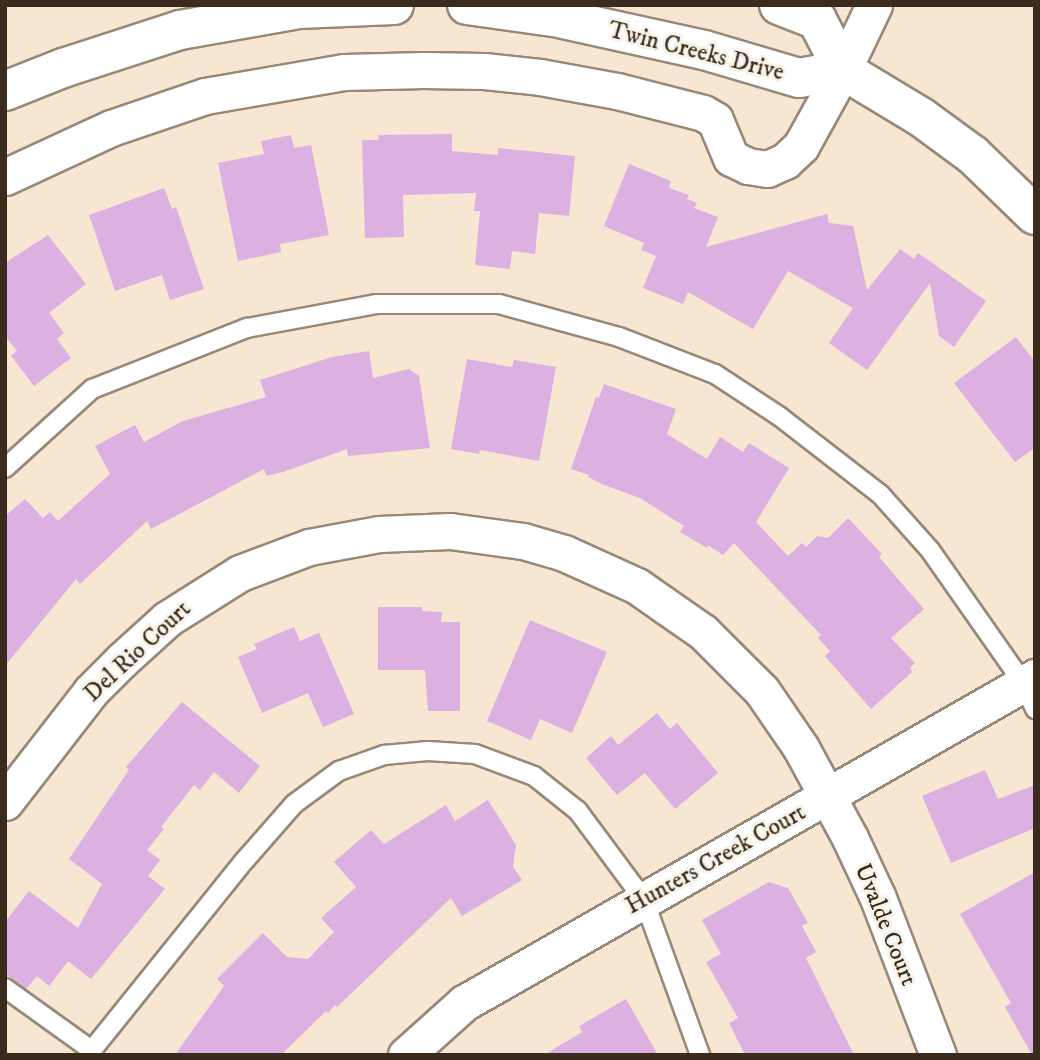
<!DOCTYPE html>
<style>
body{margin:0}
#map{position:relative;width:1040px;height:1060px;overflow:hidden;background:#f6e6d2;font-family:"IM FELL DW Pica",serif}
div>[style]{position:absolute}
.building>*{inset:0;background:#dcb0e0}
.roads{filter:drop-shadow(2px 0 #988878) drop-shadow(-2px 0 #988878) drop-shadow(0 2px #988878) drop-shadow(0 -2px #988878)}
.service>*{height:18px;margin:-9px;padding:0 9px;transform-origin:9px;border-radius:9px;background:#fff}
.minor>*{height:35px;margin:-17.5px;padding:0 17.5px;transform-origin:17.5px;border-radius:17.5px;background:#fff}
.tertiary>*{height:38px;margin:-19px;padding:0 19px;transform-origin:19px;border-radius:19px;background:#fff}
span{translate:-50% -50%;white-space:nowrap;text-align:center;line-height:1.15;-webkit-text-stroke:6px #f7f3e8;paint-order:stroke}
.street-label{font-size:24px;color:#3b2a1e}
.frame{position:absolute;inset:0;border:7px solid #3b2a1e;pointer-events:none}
</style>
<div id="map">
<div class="building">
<div style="clip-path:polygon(452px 134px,452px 151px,498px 155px,498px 148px,575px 156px,569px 216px,539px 213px,535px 254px,512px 251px,510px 269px,475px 265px,480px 211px,474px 211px,476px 193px,403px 195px,404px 237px,365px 238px,362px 140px,379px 140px,378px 135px)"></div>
<div style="clip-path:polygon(291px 135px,294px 148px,311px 145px,329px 235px,280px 244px,281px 252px,238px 261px,218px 163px,264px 154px,261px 141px)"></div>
<div style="clip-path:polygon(629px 164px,671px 181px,669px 188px,689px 195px,687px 199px,697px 203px,694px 208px,718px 217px,706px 247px,827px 214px,829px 223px,853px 226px,867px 290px,900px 249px,914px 259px,918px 253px,986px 301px,954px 347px,939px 336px,930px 283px,867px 370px,829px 343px,853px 308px,788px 271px,753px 329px,688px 292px,683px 304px,643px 288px,656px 256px,641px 250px,644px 243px,604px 226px)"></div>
<div style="clip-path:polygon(164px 188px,172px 209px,176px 207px,204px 289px,170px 300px,162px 275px,115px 291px,89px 215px)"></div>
<div style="clip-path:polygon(48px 235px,86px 284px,49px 313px,64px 333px,57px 339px,71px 358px,34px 386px,11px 356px,17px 351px,5px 336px,5px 263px)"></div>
<div style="clip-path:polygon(1016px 337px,1035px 362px,1035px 448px,1015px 462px,954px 383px)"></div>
<div style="clip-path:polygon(369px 351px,373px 378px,409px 369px,419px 376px,430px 448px,348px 456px,347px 449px,283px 472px,266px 476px,264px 469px,151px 529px,147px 521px,80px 584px,76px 579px,5px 666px,5px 516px,25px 499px,43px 518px,50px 512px,58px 521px,110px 474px,95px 446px,135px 425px,144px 442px,183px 421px,266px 397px,260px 380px,332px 357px)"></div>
<div style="clip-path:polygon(467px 359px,512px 367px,514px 360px,556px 367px,539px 461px,480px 450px,479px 454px,451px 449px)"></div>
<div style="clip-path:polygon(604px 384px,676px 409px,667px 434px,707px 459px,720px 437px,743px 452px,749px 443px,789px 468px,756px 522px,788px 556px,802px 543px,806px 547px,817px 536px,828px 538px,848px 518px,882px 554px,879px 557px,924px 609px,891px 638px,915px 663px,910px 668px,912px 672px,871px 709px,825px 656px,830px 651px,818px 638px,821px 635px,734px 543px,723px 555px,708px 545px,707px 548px,680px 532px,684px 526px,640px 498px,604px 485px,588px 477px,589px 475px,571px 469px,596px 397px,599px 398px)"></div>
<div style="clip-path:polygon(378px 607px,422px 607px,422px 611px,442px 612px,441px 622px,460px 622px,460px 711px,428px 711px,425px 670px,378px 670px)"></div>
<div style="clip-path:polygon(530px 620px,607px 652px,572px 733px,540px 719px,531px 740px,487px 721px)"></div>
<div style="clip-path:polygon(294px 627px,300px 641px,319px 633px,354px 714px,323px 727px,308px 693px,262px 713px,238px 657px,257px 649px,254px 644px)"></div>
<div style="clip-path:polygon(182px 702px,260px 766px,239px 793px,214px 772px,200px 790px,194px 785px,161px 827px,164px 829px,147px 850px,160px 860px,148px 876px,165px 889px,91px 979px,68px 961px,49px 986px,37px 976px,26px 989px,5px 974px,5px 922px,29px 891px,78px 928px,102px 884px,69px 859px,129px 770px,126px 767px)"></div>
<div style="clip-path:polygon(657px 713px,670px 729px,677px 723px,718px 773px,675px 809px,645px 773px,617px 795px,586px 758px,611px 736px,618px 745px)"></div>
<div style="clip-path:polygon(985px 770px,998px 799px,1035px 785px,1035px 828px,951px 863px,922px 796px)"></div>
<div style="clip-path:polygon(488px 800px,516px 845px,513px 867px,522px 880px,462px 916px,451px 898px,337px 1007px,335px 1005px,328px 1013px,326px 1011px,281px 1055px,175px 1055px,224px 986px,217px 979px,263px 933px,287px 957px,308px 959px,334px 932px,321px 918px,356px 887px,334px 862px,371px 830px,384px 844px,446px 805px,455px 821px)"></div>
<div style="clip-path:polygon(1035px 872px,1035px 1055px,1032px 1055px,1005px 1007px,1011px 1003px,960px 914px)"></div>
<div style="clip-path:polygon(769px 882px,788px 888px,808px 923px,802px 926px,816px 952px,806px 958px,854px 1055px,745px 1055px,729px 1023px,738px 1018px,706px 962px,721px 954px,702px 920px)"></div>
<div style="clip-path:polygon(626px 999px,658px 1055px,544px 1055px,582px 1032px,579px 1026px)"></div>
</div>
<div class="roads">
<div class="service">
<div style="left:5px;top:468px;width:118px;rotate:-42.2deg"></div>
<div style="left:92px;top:389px;width:167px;rotate:-21.5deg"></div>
<div style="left:247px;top:328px;width:131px;rotate:-10.5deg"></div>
<div style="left:376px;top:304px;width:123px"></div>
<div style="left:499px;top:304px;width:124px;rotate:15.4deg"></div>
<div style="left:619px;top:337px;width:103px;rotate:21.1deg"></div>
<div style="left:715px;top:374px;width:77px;rotate:33.3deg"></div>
<div style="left:779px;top:416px;width:128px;rotate:37.7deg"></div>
<div style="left:880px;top:494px;width:75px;rotate:48.2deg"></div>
<div style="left:930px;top:550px;width:162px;rotate:55deg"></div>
<div style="left:1023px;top:683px;width:29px;rotate:65deg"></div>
<div style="left:5px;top:988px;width:105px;rotate:35.7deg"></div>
<div style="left:88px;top:1055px;width:250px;rotate:-51.2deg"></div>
<div style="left:245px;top:860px;width:74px;rotate:-48.8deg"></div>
<div style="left:294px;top:804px;width:56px;rotate:-36.3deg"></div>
<div style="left:339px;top:771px;width:48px;rotate:-19.6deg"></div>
<div style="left:384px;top:755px;width:44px;rotate:-5.2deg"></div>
<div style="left:428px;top:751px;width:47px;rotate:3.7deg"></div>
<div style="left:475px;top:754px;width:63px;rotate:20.4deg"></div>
<div style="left:534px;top:776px;width:56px;rotate:38.5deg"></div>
<div style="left:578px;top:811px;width:111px;rotate:53.4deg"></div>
<div style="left:644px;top:900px;width:165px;rotate:70.1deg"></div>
</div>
<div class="minor">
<div style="left:5px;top:177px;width:117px;rotate:-24.8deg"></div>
<div style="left:111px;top:128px;width:99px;rotate:-18.8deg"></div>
<div style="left:205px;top:96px;width:141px;rotate:-9.8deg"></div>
<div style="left:344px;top:72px;width:79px;rotate:-1.5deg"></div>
<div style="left:423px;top:70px;width:61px;rotate:0.9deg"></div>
<div style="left:484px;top:71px;width:56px;rotate:6.1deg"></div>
<div style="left:540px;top:77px;width:78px;rotate:10.3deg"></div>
<div style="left:617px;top:91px;width:89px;rotate:14.3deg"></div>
<div style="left:703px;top:113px;width:14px;rotate:30deg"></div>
<div style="left:715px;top:120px;width:41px;rotate:67.2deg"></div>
<div style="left:731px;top:158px;width:19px;rotate:25deg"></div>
<div style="left:748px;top:166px;width:19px;rotate:9deg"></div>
<div style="left:767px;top:169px;width:20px;rotate:-24deg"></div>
<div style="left:785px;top:161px;width:22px;rotate:-43deg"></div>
<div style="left:801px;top:146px;width:87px;rotate:-61.1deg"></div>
<div style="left:843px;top:70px;width:72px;rotate:-64.5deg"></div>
<div style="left:5px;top:802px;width:140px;rotate:-52.2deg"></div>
<div style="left:91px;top:691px;width:44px;rotate:-45deg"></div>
<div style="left:122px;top:660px;width:61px;rotate:-42.3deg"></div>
<div style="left:167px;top:619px;width:86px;rotate:-32.2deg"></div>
<div style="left:240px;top:573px;width:74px;rotate:-20.6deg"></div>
<div style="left:309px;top:547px;width:71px;rotate:-10.5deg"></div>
<div style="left:379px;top:534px;width:71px;rotate:-2.4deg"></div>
<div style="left:450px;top:531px;width:74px;rotate:7.8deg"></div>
<div style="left:523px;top:541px;width:43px;rotate:16.3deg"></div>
<div style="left:564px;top:553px;width:80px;rotate:24.3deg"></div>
<div style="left:637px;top:586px;width:80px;rotate:34.9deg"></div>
<div style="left:703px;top:632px;width:83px;rotate:45deg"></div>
<div style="left:762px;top:691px;width:69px;rotate:55.6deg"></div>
<div style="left:801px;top:748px;width:102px;rotate:61.4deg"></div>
<div style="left:850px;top:838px;width:66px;rotate:65deg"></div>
<div style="left:878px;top:898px;width:168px;rotate:69.1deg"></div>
<div style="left:406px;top:1055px;width:78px;rotate:-41.9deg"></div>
<div style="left:464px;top:1003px;width:658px;rotate:-29.72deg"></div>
</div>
<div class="tertiary">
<div style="left:467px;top:5px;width:88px;rotate:7.9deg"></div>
<div style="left:554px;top:17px;width:154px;rotate:12.4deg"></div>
<div style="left:704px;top:50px;width:99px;rotate:16.4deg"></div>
<div style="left:799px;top:78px;width:45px;rotate:-10.3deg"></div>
<div style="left:779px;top:5px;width:41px;rotate:21.5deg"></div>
<div style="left:817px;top:20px;width:56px;rotate:62.5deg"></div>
<div style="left:843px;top:70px;width:91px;rotate:31.1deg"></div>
<div style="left:921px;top:117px;width:64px;rotate:36.2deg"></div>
<div style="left:973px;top:155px;width:86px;rotate:44.1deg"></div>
<div style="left:5px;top:91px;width:62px;rotate:-21.6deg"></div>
<div style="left:63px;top:68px;width:123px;rotate:-18deg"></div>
<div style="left:180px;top:30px;width:121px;rotate:-10deg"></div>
<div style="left:299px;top:9px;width:95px;rotate:-2.4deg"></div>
</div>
</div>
<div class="street-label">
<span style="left:696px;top:52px;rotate:14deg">Twin Creeks Drive</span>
<span style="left:138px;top:652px;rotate:-43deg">Del Rio Court</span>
<span style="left:716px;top:860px;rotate:-29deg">Hunters Creek Court</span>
<span style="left:885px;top:925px;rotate:68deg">Uvalde Court</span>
</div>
<div class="frame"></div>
</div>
